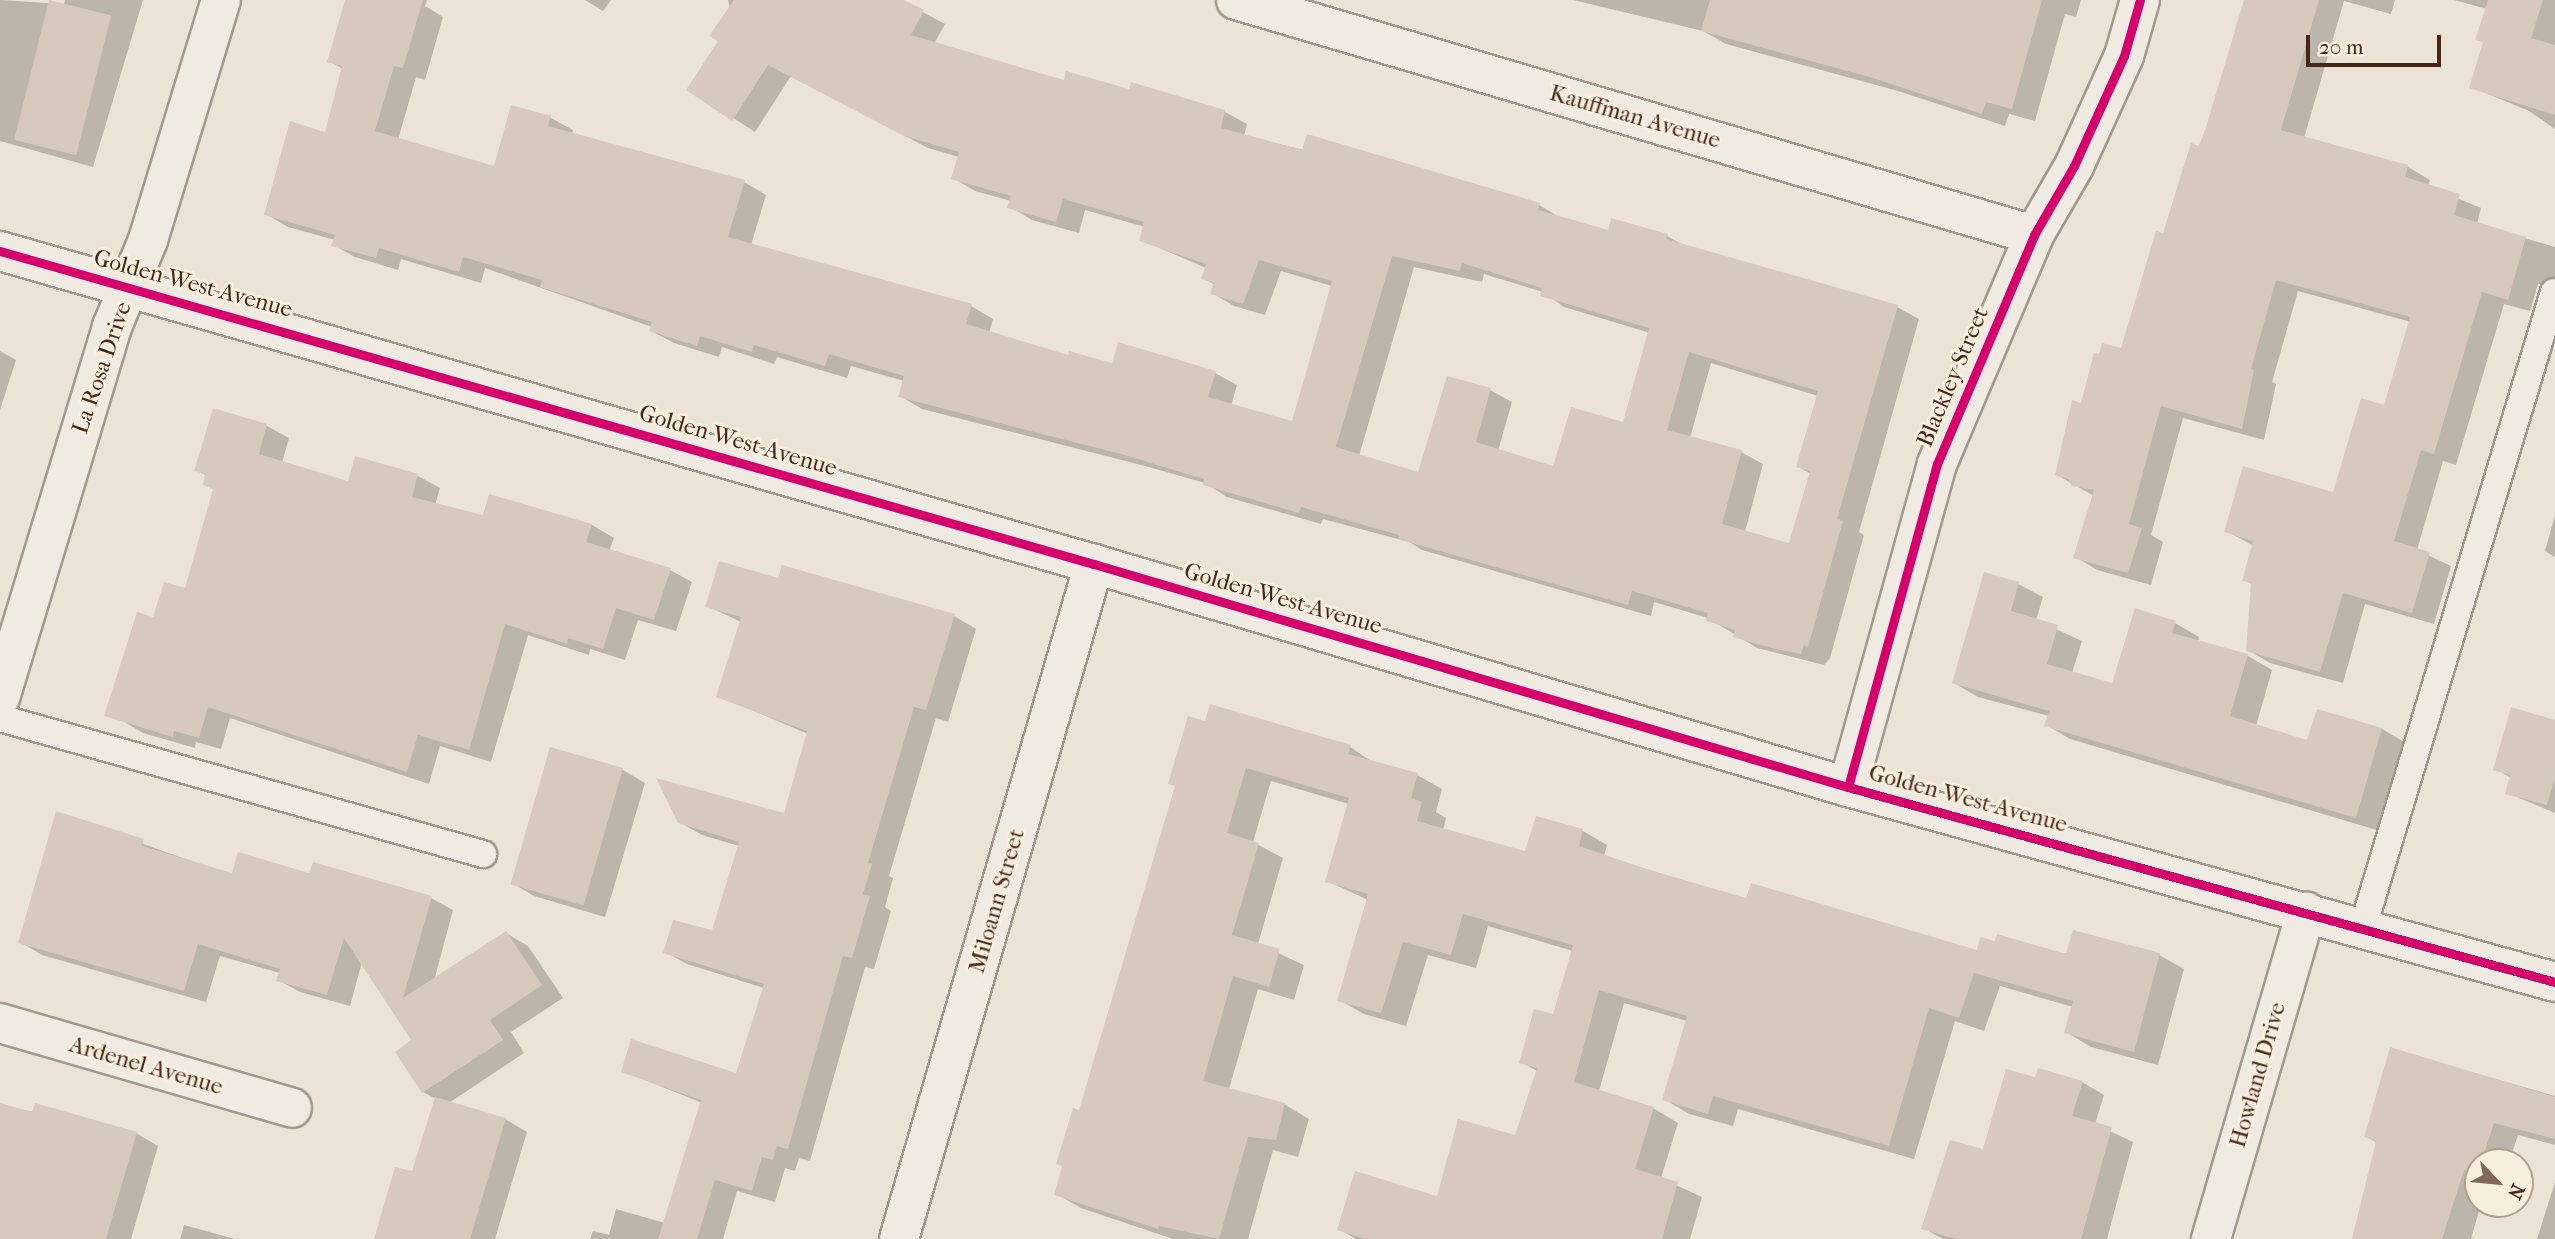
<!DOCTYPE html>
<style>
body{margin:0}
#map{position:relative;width:2555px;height:1239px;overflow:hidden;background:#ebe3d5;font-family:"IM FELL French Canon",serif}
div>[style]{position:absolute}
.shadow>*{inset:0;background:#0003}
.building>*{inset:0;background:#d8c9bf;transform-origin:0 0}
.roads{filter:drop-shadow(2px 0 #a1988e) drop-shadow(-2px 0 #a1988e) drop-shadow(0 2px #a1988e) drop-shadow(0 -2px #a1988e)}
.lane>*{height:26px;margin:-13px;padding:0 13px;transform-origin:13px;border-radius:13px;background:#efebe3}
.street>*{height:38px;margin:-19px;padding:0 19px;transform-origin:19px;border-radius:19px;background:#efebe3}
.secondary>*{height:38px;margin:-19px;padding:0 19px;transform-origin:19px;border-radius:19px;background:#efebe3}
.cycleway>*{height:9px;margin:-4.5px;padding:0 4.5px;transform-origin:4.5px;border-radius:4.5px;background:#d6006c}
span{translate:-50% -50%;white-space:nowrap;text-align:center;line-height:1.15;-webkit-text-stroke:6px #f8eede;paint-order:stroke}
.street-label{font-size:23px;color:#492517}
.north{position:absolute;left:2464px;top:1148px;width:70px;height:70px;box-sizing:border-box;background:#f8eede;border:2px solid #b29e8e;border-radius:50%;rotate:116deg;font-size:19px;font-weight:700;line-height:28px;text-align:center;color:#492517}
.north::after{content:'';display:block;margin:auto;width:24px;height:32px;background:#82685a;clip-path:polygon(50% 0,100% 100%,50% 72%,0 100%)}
.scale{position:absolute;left:2306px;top:35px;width:135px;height:32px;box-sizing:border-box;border:4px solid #492517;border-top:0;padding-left:9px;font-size:21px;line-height:24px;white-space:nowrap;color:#492517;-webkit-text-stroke:5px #f8eede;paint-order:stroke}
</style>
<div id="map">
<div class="shadow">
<div style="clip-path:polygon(0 0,64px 4px,65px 0,143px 0,93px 167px,0 141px)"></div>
<div style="clip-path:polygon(evenodd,347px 0,427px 0,425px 6px,443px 17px,425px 80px,416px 77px,398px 140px,495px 168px,513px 107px,551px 118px,573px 130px,571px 135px,744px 182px,766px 195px,751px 245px,971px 306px,993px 319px,989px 333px,1069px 358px,1113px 366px,1215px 373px,1237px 385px,1231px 406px,1293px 423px,1332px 286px,1281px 271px,1265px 315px,1234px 306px,1212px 293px,1215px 285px,1203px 278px,1206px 268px,1141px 240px,1145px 227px,1085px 210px,1079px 233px,1032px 220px,1010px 207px,1011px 201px,975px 191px,953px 178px,959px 157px,928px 148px,791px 76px,755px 132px,688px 89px,720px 41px,730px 9px,728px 0,900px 0,945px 24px,934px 44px,1065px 82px,1225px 112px,1247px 124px,1244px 136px,1539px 205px,1561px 218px,1609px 232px,1667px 236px,1685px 246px,1897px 307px,1919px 319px,1859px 532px,1864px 535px,1830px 658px,1824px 665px,1757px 648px,1708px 618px,1654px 602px,1651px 616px,1422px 550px,1409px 542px,1323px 519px,1321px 524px,1227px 497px,1205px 483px,1145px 466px,922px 409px,900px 396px,904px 381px,851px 366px,847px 378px,777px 357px,774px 364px,722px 347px,719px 357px,674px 343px,651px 331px,652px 327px,485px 268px,481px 283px,401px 259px,398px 270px,355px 257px,333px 245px,335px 240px,288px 227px,266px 214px,326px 134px,343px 69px,329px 61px,347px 0,1414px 267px,1482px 282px,1484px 274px,1543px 292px,1564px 307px,1650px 333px,1624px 424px,1555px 468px,1498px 451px,1512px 402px,1490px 390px,1420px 474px,1359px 456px,1414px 267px,347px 0,1711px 363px,1818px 396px,1798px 467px,1811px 474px,1790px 545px,1745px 532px,1763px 464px,1741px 452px,1690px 438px,1711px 363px)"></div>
<div style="clip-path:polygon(585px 0,611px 0,603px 11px)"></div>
<div style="clip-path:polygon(1573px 0,2081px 0,2076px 17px,2065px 14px,2035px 121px,2009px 114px,2005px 126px,1898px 91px,1726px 44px,1703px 31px)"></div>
<div style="clip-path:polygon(2246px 0,2395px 0,2391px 14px,2344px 1px,2304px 138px,2408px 167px,2430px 180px,2428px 186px,2481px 208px,2477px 224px,2555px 247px,2555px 289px,2538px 284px,2530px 311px,2504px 304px,2456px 465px,2443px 461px,2417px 550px,2451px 566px,2434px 624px,2365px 604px,2343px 683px,2270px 663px,2248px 650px,2253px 585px,2244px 580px,2254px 546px,2226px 531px,2334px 494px,2385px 407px,2411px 322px,2298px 291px,2272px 382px,2276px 384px,2264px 440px,2183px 418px,2151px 535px,2163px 542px,2151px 585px,2097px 570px,2076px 557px,2094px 496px,2057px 475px,2073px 402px,2082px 405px,2122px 350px,2200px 148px)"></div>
<div style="clip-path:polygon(2454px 0,2555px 0,2555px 129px,2529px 111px,2471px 87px,2484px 43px,2477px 39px,2487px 9px)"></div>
<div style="clip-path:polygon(0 351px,16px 360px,0 410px)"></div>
<div style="clip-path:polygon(214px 411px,267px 426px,289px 438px,282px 463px,350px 483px,418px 476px,440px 488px,435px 505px,484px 517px,556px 514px,592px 525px,614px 538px,609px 551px,670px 570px,692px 582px,676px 631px,638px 620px,625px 660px,590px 649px,589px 655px,528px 635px,491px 762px,440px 746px,429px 784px,230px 718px,221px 749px,196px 742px,195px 748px,143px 733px,121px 720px,155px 619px,186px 590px,215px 490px,205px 484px,207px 476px,197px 470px)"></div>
<div style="clip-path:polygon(2555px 515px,2555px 557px,2545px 551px)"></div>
<div style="clip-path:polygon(784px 567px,954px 616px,976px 629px,948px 722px,936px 718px,889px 876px,893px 878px,885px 907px,891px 911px,874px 969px,865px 967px,810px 1161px,799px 1158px,795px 1171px,785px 1168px,775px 1202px,737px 1191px,723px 1239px,590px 1239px,593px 1231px,609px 1235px,616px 1209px,665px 1223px,702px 1103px,623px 1071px,737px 1075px,764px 988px,687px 964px,665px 952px,713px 932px,739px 846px,702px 835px,679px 822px,786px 816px,808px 734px,718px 696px,741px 622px,707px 606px,780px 580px)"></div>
<div style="clip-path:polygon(2018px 584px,2043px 597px,2036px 620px,2082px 641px,2072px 673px,2113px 686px,2175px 623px,2199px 637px,2198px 642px,2248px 656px,2272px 670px,2256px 726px,2309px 742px,2318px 711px,2382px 729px,2406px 743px,2380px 831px,2070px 739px,2046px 725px,2049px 716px,1978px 697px,1954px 683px)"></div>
<div style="clip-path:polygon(2555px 721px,2555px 813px,2507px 793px,2511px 778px,2496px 769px)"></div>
<div style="clip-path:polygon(1350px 747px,1374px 763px,1417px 775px,1442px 789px,1436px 812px,1446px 818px,1443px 830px,1526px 853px,1537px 818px,1583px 831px,1607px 845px,1604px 856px,1747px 900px,1978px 952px,2159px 955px,2184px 969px,2158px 1065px,2091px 1047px,2066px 1032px,2073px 1007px,2000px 986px,1984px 1031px,1955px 1021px,1914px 1159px,1738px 1109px,1733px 1126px,1689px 1114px,1664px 1099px,1687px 1021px,1624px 1003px,1599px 1091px,1653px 1108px,1678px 1123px,1661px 1178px,1702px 1197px,1690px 1239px,1356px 1239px,1339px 1229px,1439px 1198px,1516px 1137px,1537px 1071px,1521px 1062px,1554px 1016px,1573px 951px,1488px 926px,1476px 968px,1428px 955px,1406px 1026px,1364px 1014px,1339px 1000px,1368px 900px,1327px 881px,1349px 804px,1271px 781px,1253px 842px,1283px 858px,1258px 944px,1304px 965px,1294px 1000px,1258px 989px,1229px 1089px,1284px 1104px,1309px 1119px,1298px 1157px,1273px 1150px,1248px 1239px,1173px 1239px,1081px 1208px,1056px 1194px,1177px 787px,1170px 783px)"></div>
<div style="clip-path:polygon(551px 749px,623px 770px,645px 783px,605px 917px,534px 896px,512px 883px)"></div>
<div style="clip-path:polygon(57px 813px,233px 876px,310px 875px,431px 898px,453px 910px,434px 981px,506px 933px,528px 946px,563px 998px,511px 1032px,524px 1053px,449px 1103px,505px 1119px,527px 1132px,495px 1239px,376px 1239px,413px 1174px,436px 1099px,423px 1092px,414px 1041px,362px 962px,350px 1006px,300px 992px,278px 980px,280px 973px,220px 956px,206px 1002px,42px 955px,20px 942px)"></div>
<div style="clip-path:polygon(2391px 1049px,2555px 1096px,2555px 1145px,2518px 1135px,2509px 1162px,2478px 1162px,2481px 1204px,2471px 1239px,2354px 1239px,2377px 1143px,2366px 1136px)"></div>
<div style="clip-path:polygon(2036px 1080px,2082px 1082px,2104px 1095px,2095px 1124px,2133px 1142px,2107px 1239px,1943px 1239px,1923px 1228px)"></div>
<div style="clip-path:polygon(0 1105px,136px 1133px,158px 1146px,131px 1239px,0 1239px)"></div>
<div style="clip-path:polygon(2555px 1182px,2555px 1239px,2537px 1239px)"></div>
<div style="clip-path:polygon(184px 1225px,235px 1239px,180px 1239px)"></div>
</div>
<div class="building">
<div style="left:49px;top:0;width:64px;height:144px;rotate:14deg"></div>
<div style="clip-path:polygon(evenodd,345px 0,423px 0,403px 68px,394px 66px,375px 131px,494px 166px,511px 105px,551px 116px,548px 126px,745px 180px,728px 237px,972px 304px,966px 324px,1068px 355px,1069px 351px,1112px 363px,1118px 342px,1216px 371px,1208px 397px,1292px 421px,1332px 281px,1259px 260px,1243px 304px,1210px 294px,1214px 283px,1201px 279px,1206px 264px,1139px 241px,1144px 222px,1063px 199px,1056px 222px,1007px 208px,1011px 196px,951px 179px,959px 152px,904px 136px,768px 65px,732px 121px,686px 90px,718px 41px,709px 36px,734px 0,904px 0,924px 10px,911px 35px,1064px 80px,1066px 71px,1129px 89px,1131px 82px,1225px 110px,1221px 128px,1302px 150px,1307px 134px,1540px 203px,1538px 210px,1608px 230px,1611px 218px,1668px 234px,1666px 239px,1898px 305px,1837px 519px,1843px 521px,1808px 647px,1804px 645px,1801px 654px,1775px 649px,1733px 637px,1735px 630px,1706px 621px,1708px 613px,1632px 591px,1628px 605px,1398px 539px,1399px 535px,1301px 507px,1299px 513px,1203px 485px,1204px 479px,1121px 454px,898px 397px,904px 376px,829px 354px,825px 366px,754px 345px,752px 352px,700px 336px,697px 346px,649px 331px,652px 322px,540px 287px,542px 280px,463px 257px,459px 272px,379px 248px,376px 258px,331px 246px,335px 235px,264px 215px,290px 121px,325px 132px,342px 66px,327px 62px,345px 0,1392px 256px,1460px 271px,1462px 263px,1542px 288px,1540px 296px,1649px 328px,1623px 422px,1571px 407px,1553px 466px,1476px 442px,1491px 388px,1447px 376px,1418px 472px,1336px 447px,1392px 256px,345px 0,1689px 352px,1818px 391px,1796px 467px,1810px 471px,1789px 543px,1722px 524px,1742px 450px,1667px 430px,1689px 352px)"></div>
<div style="clip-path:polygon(1710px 0,2042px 0,2012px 109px,1986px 102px,1982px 114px,1873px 78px,1701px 31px)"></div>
<div style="clip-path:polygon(2244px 0,2319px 0,2281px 130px,2408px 165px,2405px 177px,2460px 194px,2454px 215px,2526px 237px,2508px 300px,2482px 292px,2434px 454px,2421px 450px,2394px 541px,2430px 552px,2412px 613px,2343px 593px,2320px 672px,2246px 651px,2251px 583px,2242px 581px,2253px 541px,2224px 532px,2243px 466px,2333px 492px,2361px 398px,2384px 405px,2410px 317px,2276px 280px,2251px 369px,2254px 370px,2242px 429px,2161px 406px,2129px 524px,2142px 528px,2128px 573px,2073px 558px,2094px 490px,2072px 486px,2068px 479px,2055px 475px,2072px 400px,2081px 403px,2094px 353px,2099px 354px,2102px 343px,2121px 348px,2156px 231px,2163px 233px,2191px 143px,2199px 146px,2206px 127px)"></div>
<div style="clip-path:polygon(2488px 0,2543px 0,2531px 38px,2555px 45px,2555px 115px,2469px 88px,2483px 42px,2475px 40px)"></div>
<div style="clip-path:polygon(213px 408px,267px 424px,259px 454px,348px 481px,355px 456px,418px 474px,412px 497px,483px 515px,489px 494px,592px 524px,586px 542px,671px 568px,654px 620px,616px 608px,603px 649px,568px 638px,567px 644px,505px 624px,469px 750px,418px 735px,407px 772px,208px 707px,199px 738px,174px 731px,173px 737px,104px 716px,137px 612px,153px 617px,164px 582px,185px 588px,213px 489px,203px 485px,205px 474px,194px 471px)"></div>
<div style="clip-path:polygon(719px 561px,778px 578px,782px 565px,955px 614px,926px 710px,914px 707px,868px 863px,872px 864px,863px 894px,870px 896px,852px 958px,843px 956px,788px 1149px,777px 1146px,773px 1160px,762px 1157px,752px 1191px,715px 1180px,697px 1239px,658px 1239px,701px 1100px,621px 1072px,631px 1039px,736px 1073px,764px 984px,663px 953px,673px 920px,712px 930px,739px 842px,678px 823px,656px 778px,784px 813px,807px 731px,716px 697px,741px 617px,705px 607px)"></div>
<div style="clip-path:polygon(1984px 572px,2019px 582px,2011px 611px,2058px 625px,2047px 664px,2112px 683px,2135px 608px,2176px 621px,2172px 633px,2248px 654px,2230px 716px,2307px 740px,2317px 709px,2382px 728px,2356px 818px,2044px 726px,2049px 711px,1952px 683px)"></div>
<div style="clip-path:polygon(1210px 704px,1351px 745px,1348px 754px,1418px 773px,1411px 798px,1422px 802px,1417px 821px,1525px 851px,1536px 816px,1583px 829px,1579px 846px,1646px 869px,1746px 898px,1751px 883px,1977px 950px,1980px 937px,1995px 941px,1997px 934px,2066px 954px,2073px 930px,2160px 953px,2134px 1052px,2064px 1033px,2073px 1001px,1974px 973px,1959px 1018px,1929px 1008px,1889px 1146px,1713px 1096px,1708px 1114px,1662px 1100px,1687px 1016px,1599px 990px,1574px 1082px,1654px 1107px,1635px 1169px,1678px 1182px,1662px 1239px,1365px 1239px,1337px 1230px,1355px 1171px,1437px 1196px,1458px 1119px,1515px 1135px,1537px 1068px,1519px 1063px,1534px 1009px,1553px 1014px,1573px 945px,1463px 914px,1451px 955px,1403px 942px,1381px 1013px,1337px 1001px,1368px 894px,1325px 882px,1349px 798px,1246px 768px,1227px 833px,1259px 843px,1232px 935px,1280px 949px,1269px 987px,1233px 976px,1203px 1081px,1285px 1103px,1276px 1140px,1248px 1137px,1219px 1239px,1159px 1226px,1158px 1229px,1054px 1195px,1062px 1166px,1056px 1164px,1073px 1108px,1079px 1110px,1175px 786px,1168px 784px,1188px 716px,1205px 721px)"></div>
<div style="clip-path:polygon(2511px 707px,2555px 720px,2555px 778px,2547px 805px,2505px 794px,2510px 775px,2493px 770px)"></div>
<div style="left:550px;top:747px;width:76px;height:143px;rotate:16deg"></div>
<div style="clip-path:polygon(56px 811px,144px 839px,142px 846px,232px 873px,238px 852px,309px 873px,313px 862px,432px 896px,403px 998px,506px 931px,542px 985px,490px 1020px,503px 1040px,422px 1093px,395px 1052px,411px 1040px,344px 938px,327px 995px,276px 981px,280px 969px,198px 944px,184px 991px,18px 943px)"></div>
<div style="clip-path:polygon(2390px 1047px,2555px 1097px,2555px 1139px,2494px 1123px,2477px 1174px,2464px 1170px,2442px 1239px,2352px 1239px,2376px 1141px,2364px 1137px)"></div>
<div style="clip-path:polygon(2038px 1068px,2083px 1081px,2072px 1116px,2112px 1127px,2081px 1239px,1957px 1239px,1921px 1229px,1950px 1140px,1983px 1149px,2006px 1069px,2035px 1077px)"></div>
<div style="clip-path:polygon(435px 1097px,506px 1118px,470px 1239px,374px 1239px,395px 1167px,412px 1171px)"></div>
<div style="clip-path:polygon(0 1103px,32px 1112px,35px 1103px,137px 1132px,106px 1239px,0 1239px)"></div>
</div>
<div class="roads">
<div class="lane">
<div style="left:0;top:718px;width:502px;rotate:15.73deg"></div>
<div style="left:2363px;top:927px;width:663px;rotate:-73.26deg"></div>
</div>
<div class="street">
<div style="left:1236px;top:0;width:832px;rotate:16.41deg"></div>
<div style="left:0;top:251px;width:1138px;rotate:15.97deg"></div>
<div style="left:1094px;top:564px;width:786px;rotate:16.48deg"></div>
<div style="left:1848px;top:787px;width:733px;rotate:15.42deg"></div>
<div style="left:1848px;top:787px;width:335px;rotate:-74.6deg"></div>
<div style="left:1937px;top:464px;width:249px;rotate:-67deg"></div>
<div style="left:2034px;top:235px;width:80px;rotate:-59.9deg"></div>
<div style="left:2074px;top:166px;width:121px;rotate:-65.6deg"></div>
<div style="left:2124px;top:56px;width:58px;rotate:-74.1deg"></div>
<div style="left:0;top:1023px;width:304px;rotate:16.2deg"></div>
<div style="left:899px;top:1239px;width:703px;rotate:-73.89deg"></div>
<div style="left:2211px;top:1239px;width:341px;rotate:-73.8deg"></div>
</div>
<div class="secondary">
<div style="left:0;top:698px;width:388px;rotate:-73.2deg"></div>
<div style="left:112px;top:327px;width:94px;rotate:-67.5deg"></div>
<div style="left:148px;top:240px;width:251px;rotate:-73.1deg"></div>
</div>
</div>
<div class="cycleway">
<div style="left:0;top:251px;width:1138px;rotate:15.97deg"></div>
<div style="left:1094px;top:564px;width:786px;rotate:16.48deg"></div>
<div style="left:1848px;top:787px;width:733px;rotate:15.42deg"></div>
<div style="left:1848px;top:787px;width:335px;rotate:-74.6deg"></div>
<div style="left:1937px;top:464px;width:249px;rotate:-67deg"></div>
<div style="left:2034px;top:235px;width:80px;rotate:-59.9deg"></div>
<div style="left:2074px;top:166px;width:121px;rotate:-65.6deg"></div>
<div style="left:2124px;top:56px;width:58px;rotate:-74.1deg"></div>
</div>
<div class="street-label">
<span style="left:1635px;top:117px;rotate:16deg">Kauffman Avenue</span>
<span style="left:193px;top:284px;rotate:15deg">Golden West Avenue</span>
<span style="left:102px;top:368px;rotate:-71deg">La Rosa Drive</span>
<span style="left:1953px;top:377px;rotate:-67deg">Blackley Street</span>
<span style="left:738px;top:441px;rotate:16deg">Golden West Avenue</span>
<span style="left:1283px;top:599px;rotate:16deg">Golden West Avenue</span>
<span style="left:1968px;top:799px;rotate:15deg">Golden West Avenue</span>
<span style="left:997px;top:901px;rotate:-74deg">Miloann Street</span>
<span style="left:146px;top:1066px;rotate:16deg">Ardenel Avenue</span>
<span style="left:2258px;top:1075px;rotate:-74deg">Howland Drive</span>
</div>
<div class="north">N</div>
<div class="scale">20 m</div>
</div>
